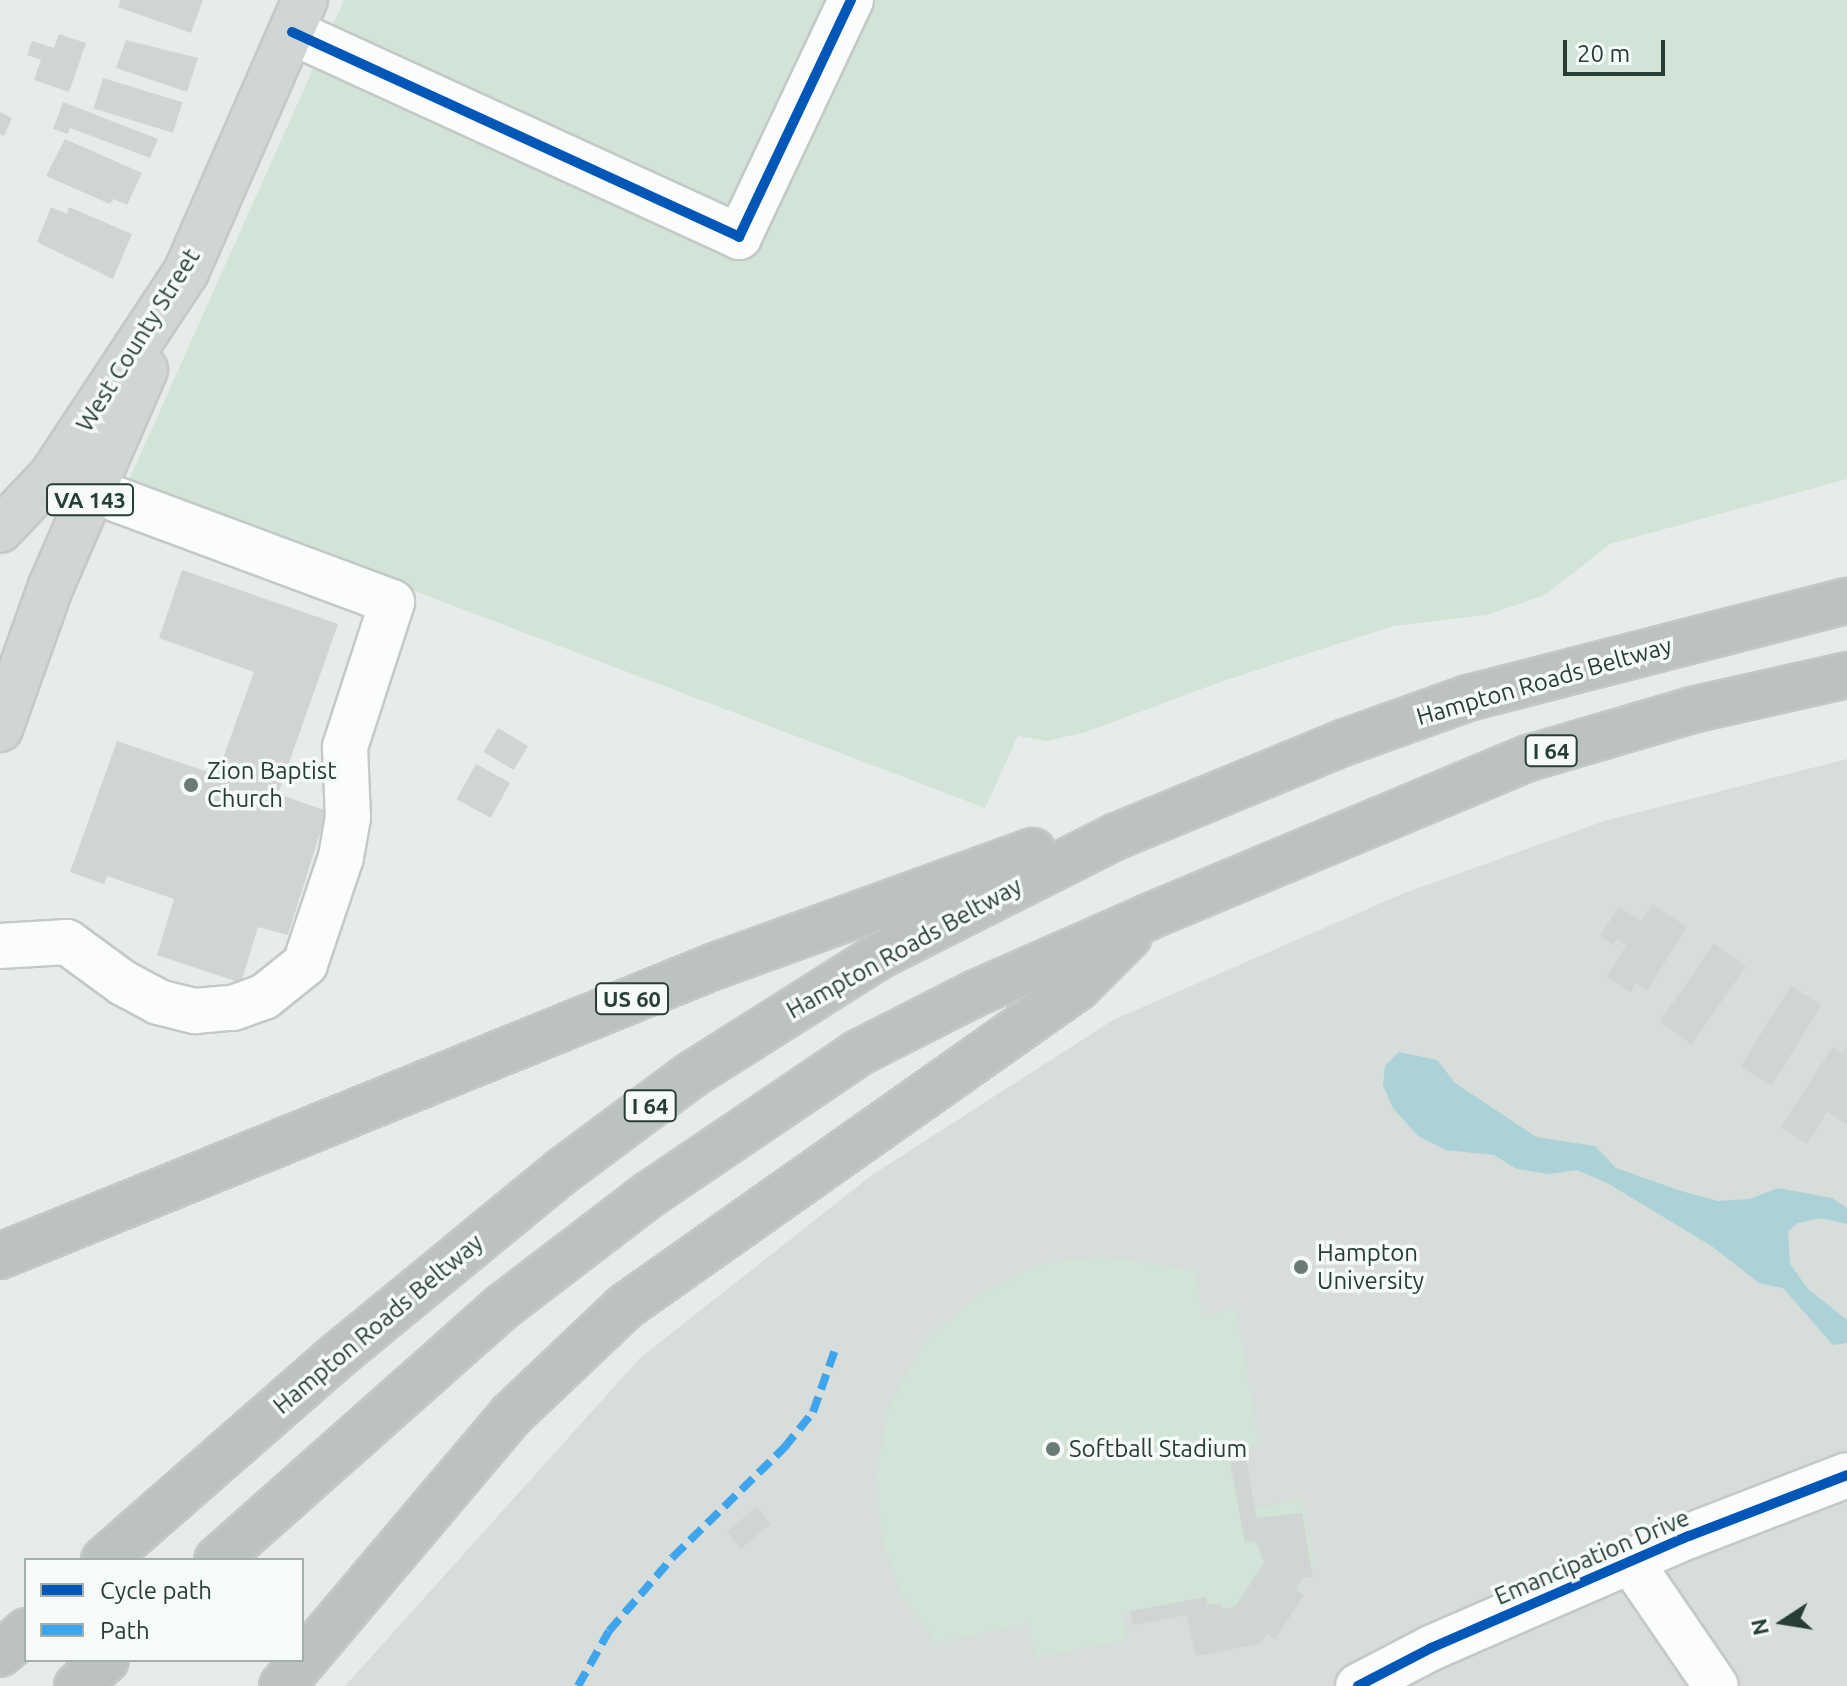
<!DOCTYPE html>
<style>
body{margin:0}
#map{position:relative;width:1847px;height:1686px;overflow:hidden;background:#e7ecea;font-family:Ubuntu,sans-serif}
div>[style]{position:absolute}
.built>*{inset:0;background:#d6ddda}
.green>*{inset:0;background:#d2e3d7}
.water>*{inset:0;background:#acd1d6}
.building>*{inset:0;background:#d0d5d3;transform-origin:0 0}
.roads{filter:drop-shadow(2px 0 #c4c9c7) drop-shadow(-2px 0 #c4c9c7) drop-shadow(0 2px #c4c9c7) drop-shadow(0 -2px #c4c9c7)}
.minor>*{height:44px;margin:-22px;padding:0 22px;transform-origin:22px;border-radius:22px;background:#fbfcfc}
.major>*{height:44px;margin:-22px;padding:0 22px;transform-origin:22px;border-radius:22px;background:#cfd6d4}
.highway>*{height:44px;margin:-22px;padding:0 22px;transform-origin:22px;border-radius:22px;background:#bcc2c1}
.quiet>*{height:8px;margin-top:-4px;transform-origin:0;background:repeating-linear-gradient(90deg,#3ea4eb 0 16px,transparent 0 24px)}
.cycleway>*{height:10px;margin:-5px;padding:0 5px;transform-origin:5px;border-radius:5px;background:#0057b8}
.dots>*{width:22px;height:22px;translate:-50% -50%;box-sizing:border-box;border:4px solid #f6faf8;border-radius:50%}
span{translate:-50% -50%;white-space:nowrap;text-align:center;line-height:1.15;-webkit-text-stroke:7px #f6faf8;paint-order:stroke}
.shield-label span{padding:2px 6px;background:#f6faf8;border:2px solid;border-radius:6px;-webkit-text-stroke-width:0}
.shield-label{font-size:22px;color:#263e36;font-weight:700}
.street-label{font-size:24px;color:#263e36}
.poi-label{font-size:24px;color:#263e36}
.left{translate:0 -50%;text-align:left}
.legend{position:absolute;left:24px;top:1558px;width:280px;height:104px;box-sizing:border-box;background:#f6faf8;border:2px solid #a3afaa;margin:0;padding:10px 14px;list-style:none;font-size:24px;color:#263e36}
.legend li{display:flex;align-items:center;gap:16px;height:40px}
.legend b{width:40px;border:2px solid #a3afaa}
.north{position:absolute;left:1743px;top:1582px;width:80px;height:80px;-webkit-text-stroke:6px #f6faf8;paint-order:stroke;rotate:258deg;font-size:22px;font-weight:700;line-height:32px;text-align:center;color:#263e36}
.north::after{content:'';display:block;margin:auto;width:28px;height:36px;background:#263e36;clip-path:polygon(50% 0,100% 100%,50% 72%,0 100%)}
.scale{position:absolute;left:1563px;top:40px;width:102px;height:36px;box-sizing:border-box;border:4px solid #263e36;border-top:0;padding-left:10px;font-size:24px;line-height:28px;white-space:nowrap;color:#263e36;-webkit-text-stroke:6px #f6faf8;paint-order:stroke}
</style>
<div id="map">
<div class="built">
<div style="clip-path:polygon(1847px 759px,1847px 1686px,345px 1686px,640px 1358px,872px 1175px,1113px 1020px,1402px 894px,1604px 821px)"></div>
</div>
<div class="green">
<div style="clip-path:polygon(344px 0,1847px 0,1847px 479px,1610px 544px,1545px 595px,1486px 615px,1393px 626px,1223px 681px,1086px 732px,1047px 741px,1018px 736px,985px 808px,128px 482px)"></div>
<div style="clip-path:polygon(1101px 1256px,1194px 1271px,1203px 1315px,1236px 1309px,1259px 1445px,1236px 1449px,1237px 1457px,1245px 1456px,1256px 1509px,1302px 1499px,1315px 1562px,1263px 1642px,1196px 1655px,1188px 1612px,1134px 1621px,1132px 1610px,1121px 1612px,1126px 1640px,1035px 1657px,1029px 1623px,936px 1643px,900px 1591px,882px 1539px,877px 1474px,888px 1410px,926px 1341px,977px 1296px,1036px 1266px)"></div>
</div>
<div class="water">
<div style="clip-path:polygon(1399px 1052px,1437px 1060px,1455px 1083px,1536px 1137px,1595px 1146px,1616px 1168px,1681px 1191px,1718px 1201px,1750px 1199px,1778px 1188px,1832px 1198px,1847px 1208px,1847px 1224px,1821px 1218px,1798px 1223px,1788px 1231px,1790px 1264px,1808px 1289px,1847px 1320px,1847px 1343px,1833px 1345px,1783px 1288px,1759px 1283px,1713px 1247px,1609px 1184px,1577px 1170px,1549px 1174px,1517px 1169px,1494px 1155px,1446px 1150px,1418px 1136px,1393px 1108px,1383px 1085px,1385px 1066px)"></div>
</div>
<div class="building">
<div style="clip-path:polygon(121px 0,203px 0,191px 33px,118px 7px)"></div>
<div style="clip-path:polygon(59px 34px,86px 43px,69px 92px,34px 80px,41px 60px,27px 55px,32px 41px,54px 48px)"></div>
<div style="clip-path:polygon(126px 40px,198px 58px,187px 92px,116px 68px)"></div>
<div style="left:103px;top:78px;width:83px;height:32px;rotate:17deg"></div>
<div style="clip-path:polygon(63px 102px,158px 139px,150px 158px,70px 128px,68px 134px,53px 129px)"></div>
<div style="clip-path:polygon(0 112px,12px 118px,4px 136px,0 134px)"></div>
<div style="clip-path:polygon(65px 139px,142px 173px,127px 205px,113px 199px,110px 204px,46px 176px)"></div>
<div style="clip-path:polygon(51px 207px,67px 214px,69px 207px,132px 234px,113px 279px,37px 242px)"></div>
<div style="clip-path:polygon(182px 570px,338px 624px,278px 794px,327px 811px,288px 935px,258px 927px,241px 983px,157px 955px,174px 899px,107px 876px,104px 884px,70px 872px,117px 741px,217px 775px,254px 672px,159px 638px)"></div>
<div style="left:498px;top:728px;width:35px;height:28px;rotate:31deg"></div>
<div style="left:476px;top:764px;width:39px;height:40px;rotate:29deg"></div>
<div style="clip-path:polygon(1652px 904px,1687px 927px,1647px 991px,1636px 983px,1630px 992px,1607px 977px,1626px 945px,1617px 939px,1613px 945px,1600px 936px,1619px 907px,1641px 921px)"></div>
<div style="left:1714px;top:944px;width:39px;height:95px;rotate:35deg"></div>
<div style="left:1791px;top:986px;width:36px;height:95px;rotate:32deg"></div>
<div style="clip-path:polygon(1833px 1046px,1843px 1053px,1847px 1046px,1847px 1124px,1827px 1112px,1807px 1144px,1781px 1127px)"></div>
<div style="clip-path:polygon(1246px 1460px,1257px 1518px,1302px 1513px,1313px 1578px,1304px 1577px,1296px 1590px,1304px 1595px,1275px 1640px,1267px 1634px,1260px 1644px,1195px 1656px,1187px 1615px,1133px 1625px,1130px 1611px,1206px 1597px,1208px 1605px,1221px 1603px,1222px 1609px,1235px 1607px,1264px 1563px,1256px 1541px,1245px 1543px,1230px 1463px)"></div>
<div style="left:757px;top:1507px;width:22px;height:39px;rotate:51deg"></div>
</div>
<div class="roads">
<div class="minor">
<div style="left:292px;top:32px;width:492px;rotate:24.6deg"></div>
<div style="left:739px;top:237px;width:262px;rotate:-64.7deg"></div>
<div style="left:0;top:946px;width:67px;rotate:-3.4deg"></div>
<div style="left:67px;top:942px;width:69px;rotate:36.2deg"></div>
<div style="left:123px;top:983px;width:40px;rotate:28deg"></div>
<div style="left:158px;top:1002px;width:38px;rotate:14deg"></div>
<div style="left:195px;top:1011px;width:38px;rotate:-5deg"></div>
<div style="left:233px;top:1008px;width:33px;rotate:-20deg"></div>
<div style="left:264px;top:997px;width:53px;rotate:-38.8deg"></div>
<div style="left:305px;top:964px;width:113px;rotate:-71.4deg"></div>
<div style="left:341px;top:857px;width:40px;rotate:-80deg"></div>
<div style="left:348px;top:818px;width:71px;rotate:-92.4deg"></div>
<div style="left:345px;top:747px;width:152px;rotate:-72deg"></div>
<div style="left:392px;top:602px;width:358px;rotate:-159.6deg"></div>
<div style="left:1631px;top:1562px;width:150px;rotate:55.6deg"></div>
<div style="left:1358px;top:1686px;width:82px;rotate:-27.5deg"></div>
<div style="left:1431px;top:1648px;width:281px;rotate:-23.5deg"></div>
<div style="left:1689px;top:1536px;width:169px;rotate:-21.1deg"></div>
</div>
<div class="major">
<div style="left:0;top:530px;width:76px;rotate:-46.6deg"></div>
<div style="left:52px;top:475px;width:243px;rotate:-56.6deg"></div>
<div style="left:186px;top:272px;width:297px;rotate:-66.4deg"></div>
<div style="left:0;top:729px;width:152px;rotate:-70.4deg"></div>
<div style="left:51px;top:586px;width:236px;rotate:-66.5deg"></div>
</div>
<div class="highway">
<div style="left:0;top:1256px;width:772px;rotate:-22.08deg"></div>
<div style="left:715px;top:966px;width:338px;rotate:-19.9deg"></div>
<div style="left:104px;top:1560px;width:302px;rotate:-41.2deg"></div>
<div style="left:331px;top:1361px;width:298px;rotate:-39.4deg"></div>
<div style="left:561px;top:1172px;width:162px;rotate:-36.7deg"></div>
<div style="left:691px;top:1075px;width:225px;rotate:-32.3deg"></div>
<div style="left:881px;top:955px;width:264px;rotate:-26.8deg"></div>
<div style="left:1117px;top:836px;width:247px;rotate:-22.4deg"></div>
<div style="left:1345px;top:742px;width:131px;rotate:-19.7deg"></div>
<div style="left:1468px;top:698px;width:391px;rotate:-14.4deg"></div>
<div style="left:217px;top:1560px;width:381px;rotate:-41.6deg"></div>
<div style="left:502px;top:1307px;width:186px;rotate:-37.4deg"></div>
<div style="left:650px;top:1194px;width:251px;rotate:-34.1deg"></div>
<div style="left:858px;top:1053px;width:132px;rotate:-27deg"></div>
<div style="left:976px;top:993px;width:188px;rotate:-23.8deg"></div>
<div style="left:1148px;top:917px;width:413px;rotate:-22.7deg"></div>
<div style="left:1529px;top:758px;width:170px;rotate:-16.4deg"></div>
<div style="left:1692px;top:710px;width:159px;rotate:-12.7deg"></div>
<div style="left:0;top:1654px;width:35px;rotate:-41deg"></div>
<div style="left:77px;top:1686px;width:39px;rotate:-42deg"></div>
<div style="left:282px;top:1686px;width:355px;rotate:-49.8deg"></div>
<div style="left:511px;top:1415px;width:158px;rotate:-43.5deg"></div>
<div style="left:626px;top:1306px;width:553px;rotate:-35.21deg"></div>
<div style="left:1078px;top:987px;width:72px;rotate:-45deg"></div>
</div>
</div>
<div class="quiet">
<div style="left:578px;top:1686px;width:63px;rotate:-60.6deg"></div>
<div style="left:609px;top:1631px;width:98px;rotate:-49.1deg"></div>
<div style="left:673px;top:1557px;width:156px;rotate:-44.5deg"></div>
<div style="left:784px;top:1448px;width:46px;rotate:-51.1deg"></div>
<div style="left:813px;top:1412px;width:69px;rotate:-70.5deg"></div>
</div>
<div class="cycleway">
<div style="left:292px;top:32px;width:492px;rotate:24.6deg"></div>
<div style="left:739px;top:237px;width:262px;rotate:-64.7deg"></div>
<div style="left:1358px;top:1686px;width:82px;rotate:-27.5deg"></div>
<div style="left:1431px;top:1648px;width:281px;rotate:-23.5deg"></div>
<div style="left:1689px;top:1536px;width:169px;rotate:-21.1deg"></div>
</div>
<div class="dots">
<div style="left:191px;top:785px;background:#6a7b75"></div>
<div style="left:1301px;top:1267px;background:#6a7b75"></div>
<div style="left:1053px;top:1449px;background:#6a7b75"></div>
</div>
<div class="shield-label">
<span style="left:90px;top:500px">VA 143</span>
<span style="left:1551px;top:751px">I 64</span>
<span style="left:632px;top:999px">US 60</span>
<span style="left:650px;top:1106px">I 64</span>
</div>
<div class="street-label">
<span style="left:138px;top:340px;rotate:-58deg">West County Street</span>
<span style="left:1544px;top:681px;rotate:-16deg">Hampton Roads Beltway</span>
<span style="left:904px;top:948px;rotate:-29deg">Hampton Roads Beltway</span>
<span style="left:378px;top:1324px;rotate:-40deg">Hampton Roads Beltway</span>
<span style="left:1592px;top:1557px;rotate:-23deg">Emancipation Drive</span>
</div>
<div class="poi-label">
<span class="left" style="left:207px;top:785px">Zion Baptist<br>Church</span>
<span class="left" style="left:1317px;top:1267px">Hampton<br>University</span>
<span class="left" style="left:1069px;top:1449px">Softball Stadium</span>
</div>
<ul class="legend">
<li><b style="height:10px;background:#0057b8"></b>Cycle path</li>
<li><b style="height:10px;background:#3ea4eb"></b>Path</li>
</ul>
<div class="north">N</div>
<div class="scale">20 m</div>
</div>
